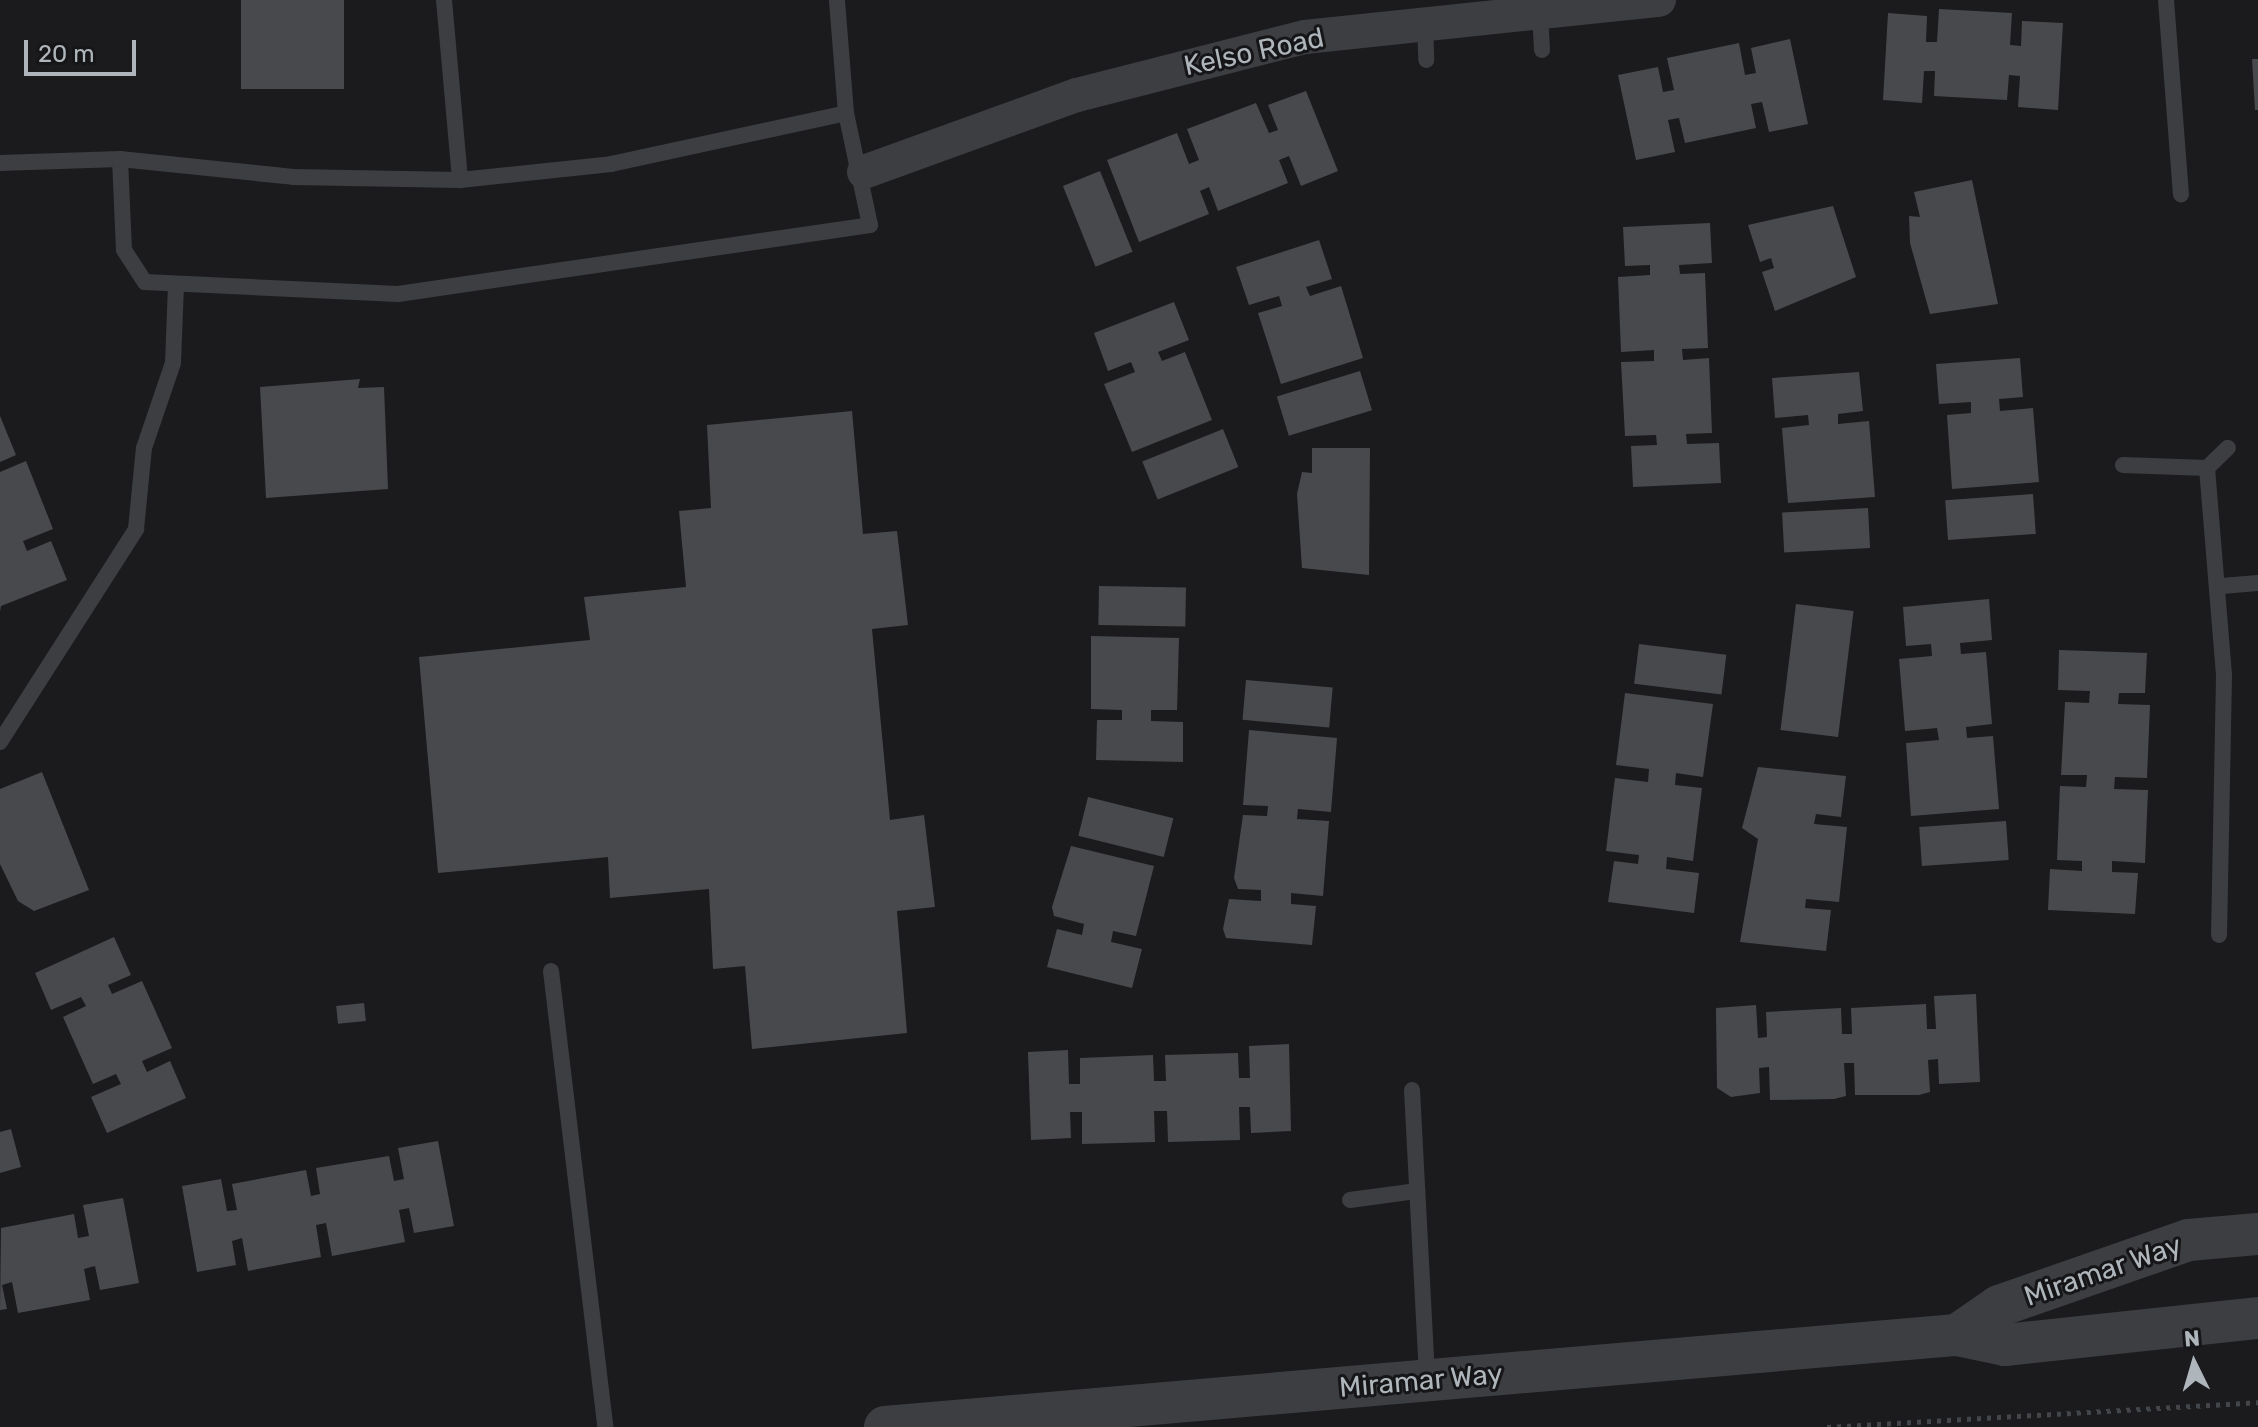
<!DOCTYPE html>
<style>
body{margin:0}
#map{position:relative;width:2258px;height:1427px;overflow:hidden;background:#1b1b1d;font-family:Rubik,sans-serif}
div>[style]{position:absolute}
.building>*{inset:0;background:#48494d;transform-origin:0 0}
.path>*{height:5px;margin-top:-2.5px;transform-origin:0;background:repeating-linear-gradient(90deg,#424549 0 4px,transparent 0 10px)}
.service>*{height:16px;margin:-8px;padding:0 8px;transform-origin:8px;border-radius:8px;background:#3c3e42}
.minor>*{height:34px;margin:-17px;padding:0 17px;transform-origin:17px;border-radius:17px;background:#3c3e42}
.tertiary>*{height:42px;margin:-21px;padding:0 21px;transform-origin:21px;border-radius:21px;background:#3c3e42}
span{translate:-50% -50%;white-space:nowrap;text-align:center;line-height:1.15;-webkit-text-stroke:6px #161618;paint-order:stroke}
.street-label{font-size:28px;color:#aeb5bb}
.north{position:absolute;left:2154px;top:1323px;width:80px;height:80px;-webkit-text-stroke:6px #161618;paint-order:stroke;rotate:355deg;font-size:22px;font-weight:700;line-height:32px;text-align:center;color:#aeb5bb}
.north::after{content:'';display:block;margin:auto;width:28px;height:36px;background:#aeb5bb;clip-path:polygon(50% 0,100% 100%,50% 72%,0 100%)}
.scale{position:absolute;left:24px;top:40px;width:112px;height:36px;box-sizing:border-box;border:4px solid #aeb5bb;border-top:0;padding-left:10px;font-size:24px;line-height:28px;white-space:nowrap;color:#aeb5bb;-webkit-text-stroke:6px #161618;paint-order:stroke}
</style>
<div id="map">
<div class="building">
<div style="left:241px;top:0;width:103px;height:89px"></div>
<div style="clip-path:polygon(1939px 9px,2012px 13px,2010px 45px,2021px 46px,2022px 21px,2063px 23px,2058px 110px,2018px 107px,2020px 76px,2009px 75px,2007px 100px,1934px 96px,1935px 71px,1924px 71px,1922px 103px,1883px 100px,1888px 13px,1927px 16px,1926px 42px,1937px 42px)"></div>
<div style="clip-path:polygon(1790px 39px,1808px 124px,1769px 132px,1762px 102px,1751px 104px,1756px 128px,1685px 143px,1679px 118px,1668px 120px,1675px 152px,1636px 160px,1618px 75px,1658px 67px,1663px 92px,1674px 90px,1667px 58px,1739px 43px,1745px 75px,1756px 73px,1751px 48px)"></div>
<div style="clip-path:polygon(2252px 59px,2258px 59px,2258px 110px,2255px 110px)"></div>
<div style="clip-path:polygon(1306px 91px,1338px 171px,1301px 186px,1289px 156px,1279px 160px,1288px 183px,1218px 211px,1209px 187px,1200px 191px,1209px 214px,1139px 242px,1107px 160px,1177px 133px,1189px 164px,1199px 160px,1187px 129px,1256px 103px,1269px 133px,1278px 130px,1268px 105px)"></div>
<div style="left:1100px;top:171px;width:87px;height:40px;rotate:68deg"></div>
<div style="clip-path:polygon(1972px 180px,1998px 304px,1930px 314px,1910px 243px,1909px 216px,1920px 217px,1914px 192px)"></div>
<div style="clip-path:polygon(1833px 206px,1856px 277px,1775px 311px,1762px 272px,1774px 268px,1771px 258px,1760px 262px,1748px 225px)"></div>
<div style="clip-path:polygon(1710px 223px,1712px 263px,1679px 265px,1680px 274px,1705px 273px,1708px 348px,1682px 349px,1683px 360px,1709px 358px,1712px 433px,1686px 434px,1687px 444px,1719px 443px,1721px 483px,1633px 487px,1631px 446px,1657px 445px,1656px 435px,1625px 436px,1621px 362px,1654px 361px,1654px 350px,1621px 352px,1618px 277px,1650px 275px,1650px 265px,1625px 266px,1623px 227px)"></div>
<div style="clip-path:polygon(1319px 240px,1332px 279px,1306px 287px,1310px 296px,1341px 286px,1363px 358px,1281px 384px,1258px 313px,1282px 306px,1279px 296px,1249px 305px,1236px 267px)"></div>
<div style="clip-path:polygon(1174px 302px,1189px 340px,1158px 352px,1162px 361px,1185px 352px,1212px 420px,1132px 452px,1104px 384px,1135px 372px,1131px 362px,1108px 371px,1094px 333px)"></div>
<div style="clip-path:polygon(2020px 358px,2023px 397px,1999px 399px,2000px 411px,2033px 408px,2039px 482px,1952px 489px,1947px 415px,1971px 413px,1971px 402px,1939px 404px,1936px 364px)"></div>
<div style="left:1360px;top:371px;width:41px;height:87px;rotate:73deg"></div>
<div style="clip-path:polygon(1859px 372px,1863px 411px,1838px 414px,1838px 424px,1869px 421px,1875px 497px,1788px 503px,1782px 428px,1809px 425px,1808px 415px,1775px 418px,1772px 378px)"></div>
<div style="clip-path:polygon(360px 379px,358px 388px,384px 387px,388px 489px,266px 498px,260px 387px)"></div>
<div style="clip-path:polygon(852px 411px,863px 534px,897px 531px,908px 625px,872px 629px,890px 820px,924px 815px,935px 907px,897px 911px,907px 1033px,752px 1049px,745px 966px,713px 969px,709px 889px,610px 898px,608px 857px,438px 873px,419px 657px,590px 640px,584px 597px,686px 587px,679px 511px,711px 508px,707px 425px)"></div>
<div style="clip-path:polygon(0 416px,16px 455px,0 462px)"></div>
<div style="left:1223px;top:429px;width:41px;height:87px;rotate:68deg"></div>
<div style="clip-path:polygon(1312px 448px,1370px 448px,1369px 575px,1302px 568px,1297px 494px,1302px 472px,1312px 473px)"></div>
<div style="clip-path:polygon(26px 461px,53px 529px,23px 541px,27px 551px,51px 541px,67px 580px,1px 606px,0 612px,0 472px)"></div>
<div style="left:2033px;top:494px;width:40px;height:88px;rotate:86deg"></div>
<div style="left:1868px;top:508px;width:40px;height:86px;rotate:87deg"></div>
<div style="left:1099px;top:586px;width:87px;height:39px;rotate:1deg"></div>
<div style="clip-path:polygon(1989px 599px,1992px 640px,1960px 643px,1961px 654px,1986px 652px,1992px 724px,1966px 727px,1967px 738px,1993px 736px,1999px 809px,1911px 816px,1906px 743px,1939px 740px,1937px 728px,1905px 731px,1899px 659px,1932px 656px,1931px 644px,1906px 646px,1903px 607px)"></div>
<div style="left:1796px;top:604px;width:58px;height:127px;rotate:7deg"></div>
<div style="clip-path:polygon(1091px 636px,1179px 638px,1177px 710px,1151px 710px,1151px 721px,1183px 722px,1183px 762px,1096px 760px,1097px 720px,1122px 720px,1122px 710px,1091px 709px)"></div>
<div style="left:1639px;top:644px;width:88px;height:40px;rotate:7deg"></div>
<div style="clip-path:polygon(2059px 650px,2147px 653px,2145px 693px,2119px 693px,2118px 704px,2150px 705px,2147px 778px,2115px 777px,2114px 789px,2148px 790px,2145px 863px,2112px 861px,2112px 872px,2138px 873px,2135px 914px,2048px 910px,2050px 869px,2082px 871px,2082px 861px,2057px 860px,2060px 786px,2086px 787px,2087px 775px,2061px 775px,2065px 702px,2089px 703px,2090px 691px,2058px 690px)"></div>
<div style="left:1246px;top:680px;width:87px;height:40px;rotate:5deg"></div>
<div style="clip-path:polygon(1625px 693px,1713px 704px,1703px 777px,1676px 773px,1675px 785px,1702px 788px,1693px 861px,1667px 857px,1666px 869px,1699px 873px,1694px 913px,1608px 902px,1614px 861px,1638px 864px,1639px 855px,1606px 851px,1615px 778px,1648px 782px,1649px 769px,1616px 765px)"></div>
<div style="clip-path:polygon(1249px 730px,1337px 738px,1331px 812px,1298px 809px,1297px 819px,1329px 821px,1323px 896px,1291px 893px,1291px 904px,1316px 906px,1312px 945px,1226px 938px,1223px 929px,1229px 899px,1261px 901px,1261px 890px,1238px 889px,1234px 878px,1243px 815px,1267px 816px,1268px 806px,1243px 805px)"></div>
<div style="clip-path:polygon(1758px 767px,1846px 776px,1841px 817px,1816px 814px,1814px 824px,1847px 827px,1839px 902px,1806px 899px,1805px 908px,1831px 910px,1826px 951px,1740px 942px,1758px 839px,1742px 828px)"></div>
<div style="clip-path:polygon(42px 772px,89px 890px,34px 911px,18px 901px,0 864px,0 789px)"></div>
<div style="left:1088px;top:797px;width:88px;height:40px;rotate:14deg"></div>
<div style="left:2006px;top:821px;width:39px;height:87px;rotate:86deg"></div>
<div style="clip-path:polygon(1071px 846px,1154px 866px,1136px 936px,1113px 931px,1111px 942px,1142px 949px,1132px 988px,1047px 967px,1057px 929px,1082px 935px,1084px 924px,1054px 916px,1052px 907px)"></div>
<div style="clip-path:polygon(114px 937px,131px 975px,108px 985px,112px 994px,142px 981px,172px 1048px,142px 1061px,147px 1072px,170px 1061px,186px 1098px,107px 1133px,91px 1097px,121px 1084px,116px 1074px,93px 1084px,63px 1017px,86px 1006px,81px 997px,51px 1010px,35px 973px)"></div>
<div style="clip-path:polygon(1976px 994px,1980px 1082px,1939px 1084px,1938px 1059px,1928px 1060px,1930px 1092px,1919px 1095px,1855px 1095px,1854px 1063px,1844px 1063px,1846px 1096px,1834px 1099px,1770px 1100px,1769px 1067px,1759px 1068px,1760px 1093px,1731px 1097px,1717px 1088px,1716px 1008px,1756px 1005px,1758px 1038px,1767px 1037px,1766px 1012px,1841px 1008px,1842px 1034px,1852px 1034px,1851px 1008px,1926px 1004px,1927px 1029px,1936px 1029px,1934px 996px)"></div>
<div style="left:364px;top:1003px;width:18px;height:28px;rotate:84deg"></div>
<div style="clip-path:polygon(1289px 1044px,1291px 1131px,1251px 1133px,1250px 1107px,1239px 1107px,1240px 1140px,1168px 1142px,1167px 1111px,1154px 1111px,1155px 1142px,1082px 1144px,1082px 1112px,1070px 1112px,1071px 1138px,1031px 1140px,1028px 1052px,1068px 1050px,1069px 1084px,1080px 1084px,1080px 1058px,1153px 1055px,1154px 1081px,1166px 1081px,1165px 1055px,1238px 1053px,1239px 1078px,1250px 1078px,1249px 1046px)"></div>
<div style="clip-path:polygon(11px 1129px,21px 1167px,0 1173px,0 1132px)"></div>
<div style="clip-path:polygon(438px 1141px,454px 1226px,414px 1233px,409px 1208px,399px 1210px,405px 1242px,332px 1256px,326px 1223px,316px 1225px,321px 1257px,248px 1271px,242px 1238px,232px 1241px,236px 1265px,197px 1272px,182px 1186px,221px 1179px,227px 1211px,237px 1210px,232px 1184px,306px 1170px,311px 1196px,320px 1194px,316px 1168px,389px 1156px,394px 1181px,404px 1179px,398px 1148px)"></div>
<div style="clip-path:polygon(123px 1198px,139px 1283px,100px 1290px,95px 1266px,84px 1269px,90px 1300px,18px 1313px,12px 1282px,2px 1285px,7px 1309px,0 1310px,1px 1228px,74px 1214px,78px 1238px,89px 1236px,83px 1205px)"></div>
</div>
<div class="path">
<div style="left:1827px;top:1427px;width:432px;rotate:-3.3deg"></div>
</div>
<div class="service">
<div style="left:444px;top:0;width:181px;rotate:84.9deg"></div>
<div style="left:2166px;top:0;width:195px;rotate:85.6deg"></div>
<div style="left:1540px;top:12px;width:38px;rotate:87deg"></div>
<div style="left:1425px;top:23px;width:37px;rotate:88deg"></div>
<div style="left:120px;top:159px;width:91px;rotate:87.5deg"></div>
<div style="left:124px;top:250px;width:38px;rotate:57deg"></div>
<div style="left:145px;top:282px;width:253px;rotate:2.7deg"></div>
<div style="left:398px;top:294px;width:477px;rotate:-8.3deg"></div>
<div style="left:870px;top:225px;width:115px;rotate:-102.1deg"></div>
<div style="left:846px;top:113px;width:113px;rotate:-94.6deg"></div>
<div style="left:0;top:163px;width:120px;rotate:-1.9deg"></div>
<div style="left:120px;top:159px;width:174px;rotate:5.9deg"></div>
<div style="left:293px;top:177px;width:167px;rotate:1deg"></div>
<div style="left:460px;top:180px;width:152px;rotate:-6deg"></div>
<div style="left:611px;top:164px;width:240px;rotate:-12.2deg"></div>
<div style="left:2123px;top:465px;width:84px;rotate:2deg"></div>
<div style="left:2207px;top:468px;width:29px;rotate:-44deg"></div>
<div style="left:2207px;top:468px;width:209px;rotate:85.3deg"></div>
<div style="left:2224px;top:676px;width:259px;rotate:91.1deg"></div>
<div style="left:2222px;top:586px;width:36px;rotate:-5deg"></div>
<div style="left:0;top:742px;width:253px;rotate:-57.4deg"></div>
<div style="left:136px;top:529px;width:81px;rotate:-84.4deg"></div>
<div style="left:144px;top:448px;width:90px;rotate:-71.2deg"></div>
<div style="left:173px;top:363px;width:79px;rotate:-87.8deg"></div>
<div style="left:551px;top:971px;width:459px;rotate:83.2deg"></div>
<div style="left:1412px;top:1090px;width:289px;rotate:87deg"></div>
<div style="left:1350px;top:1200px;width:68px;rotate:-7.7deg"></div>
</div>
<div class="minor">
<div style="left:864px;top:172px;width:226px;rotate:-19.9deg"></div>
<div style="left:1077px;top:95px;width:235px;rotate:-14.3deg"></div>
<div style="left:1305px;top:37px;width:356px;rotate:-6deg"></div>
</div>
<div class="tertiary">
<div style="left:1957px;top:1335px;width:51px;rotate:-34.6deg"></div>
<div style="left:1999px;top:1306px;width:201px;rotate:-19.2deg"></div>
<div style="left:2189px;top:1240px;width:69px;rotate:-5deg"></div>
<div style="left:885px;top:1427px;width:1076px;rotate:-4.91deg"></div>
<div style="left:1957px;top:1335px;width:49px;rotate:11.8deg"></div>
<div style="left:2005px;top:1345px;width:254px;rotate:-6.1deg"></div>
</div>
<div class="street-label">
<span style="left:1254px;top:52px;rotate:-12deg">Kelso Road</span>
<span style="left:2103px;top:1271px;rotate:-19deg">Miramar Way</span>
<span style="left:1421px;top:1381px;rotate:-5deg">Miramar Way</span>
</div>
<div class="north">N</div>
<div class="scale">20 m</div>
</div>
